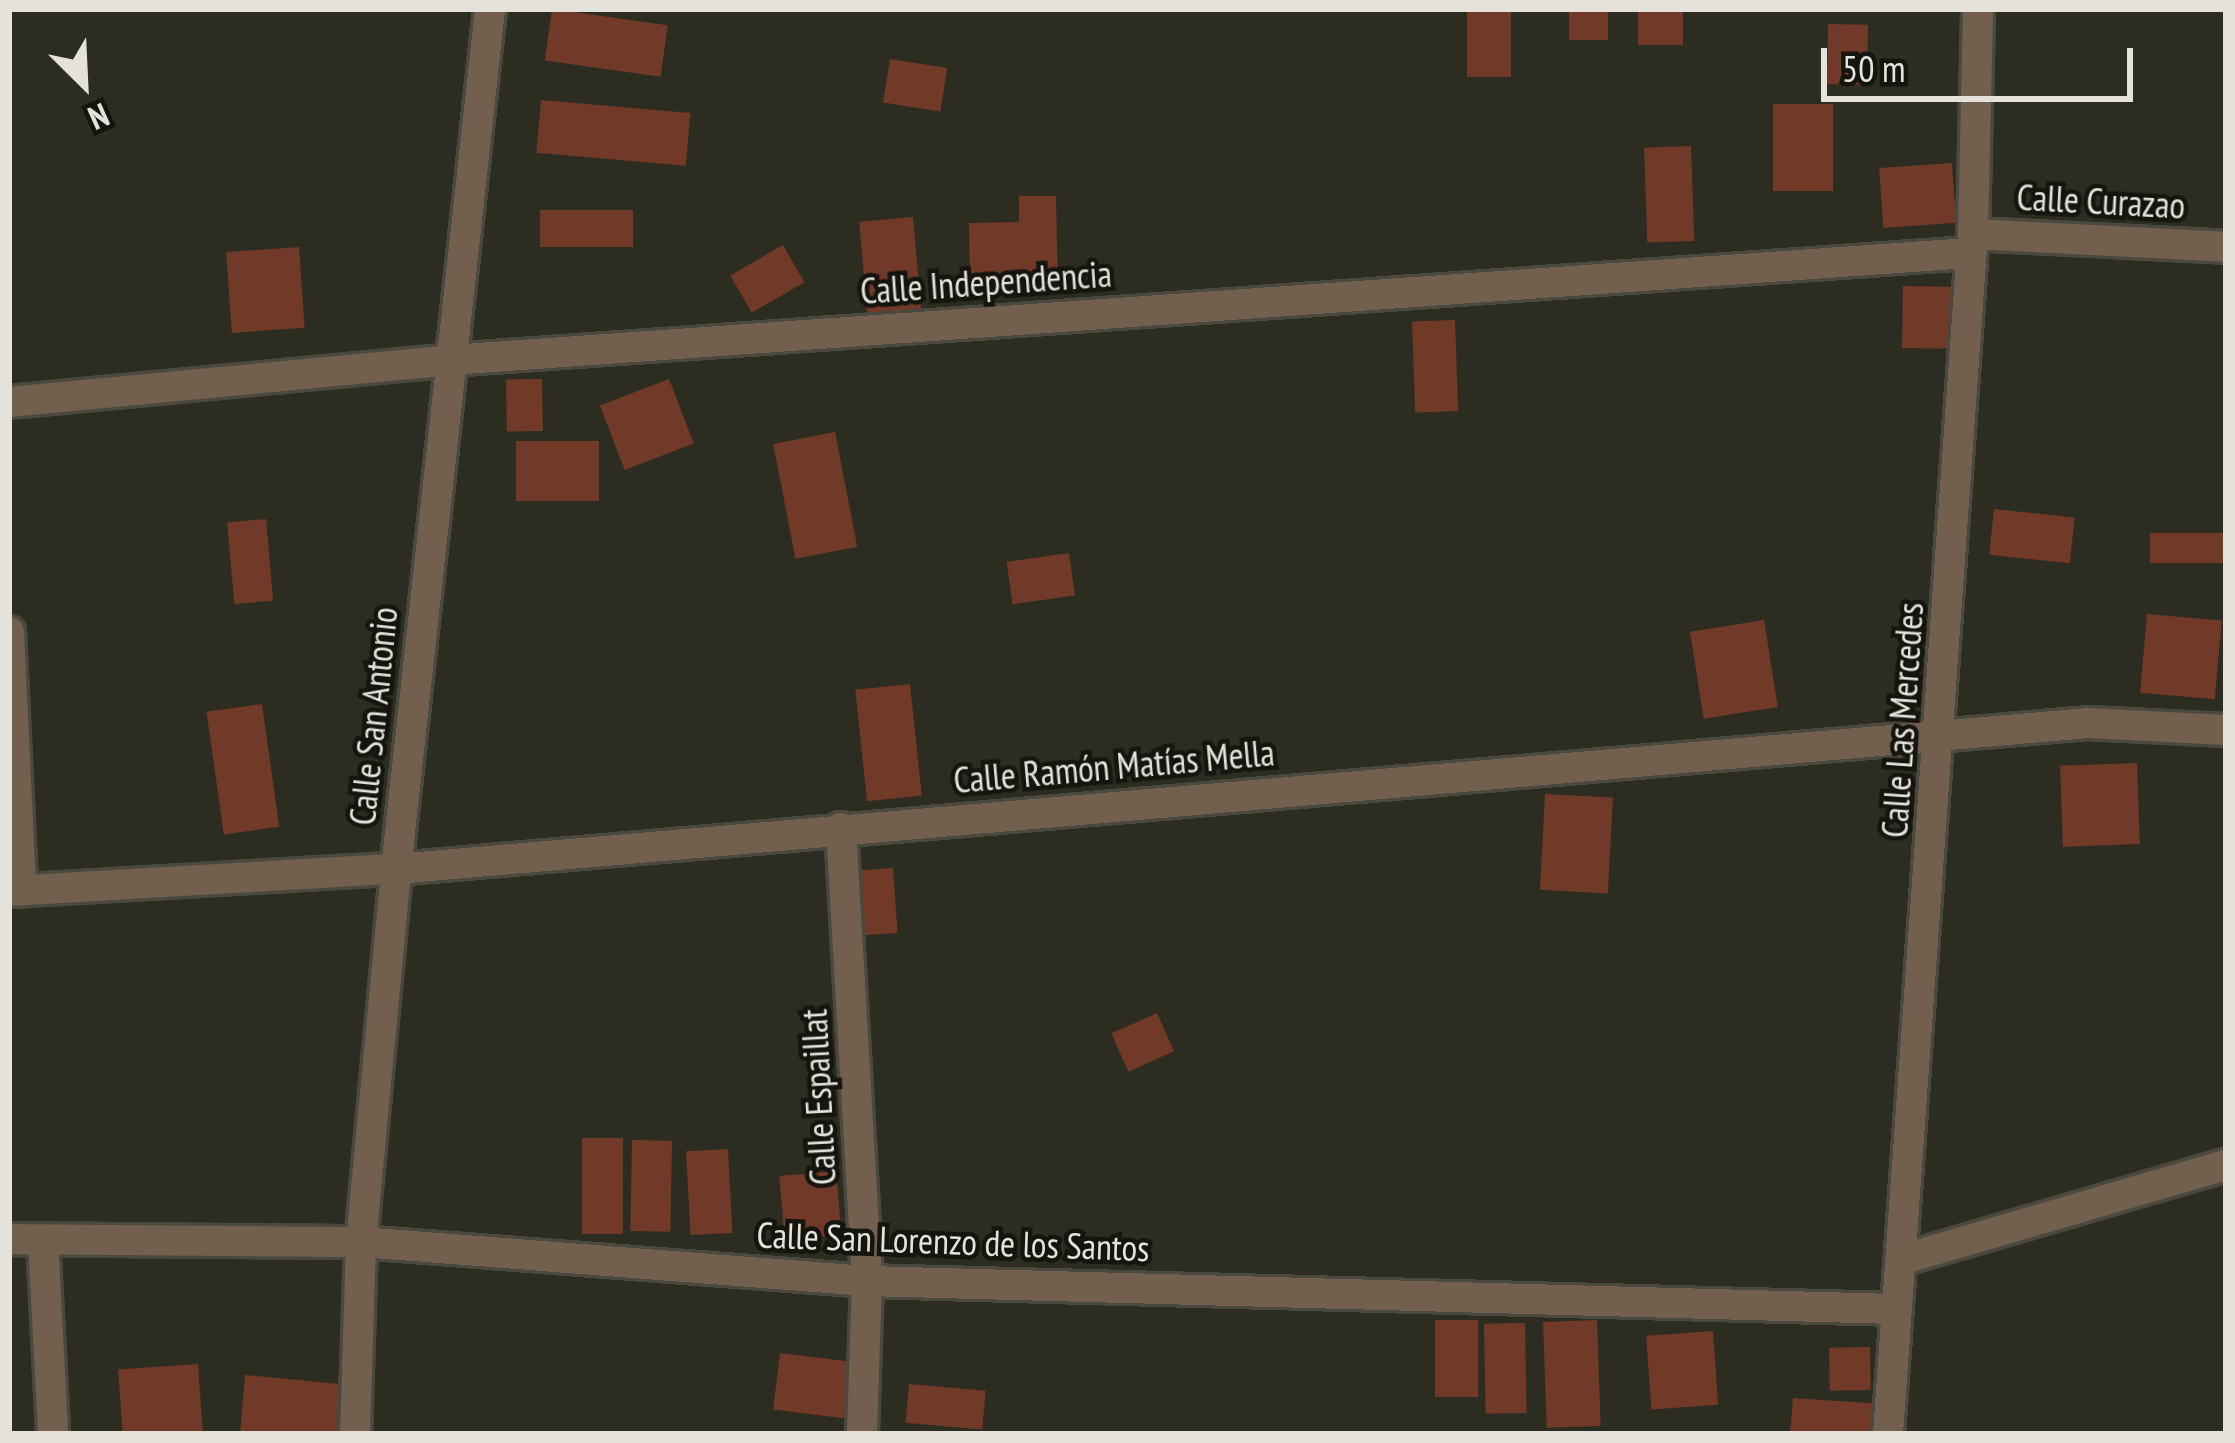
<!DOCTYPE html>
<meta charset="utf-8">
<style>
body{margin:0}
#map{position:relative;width:2235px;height:1443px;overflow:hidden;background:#2d2c21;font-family:"PT Sans Narrow",sans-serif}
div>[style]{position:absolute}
.building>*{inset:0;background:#703928;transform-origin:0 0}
.roads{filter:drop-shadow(3px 0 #4a493f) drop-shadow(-3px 0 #4a493f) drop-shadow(0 3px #4a493f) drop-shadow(0 -3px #4a493f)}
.minor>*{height:30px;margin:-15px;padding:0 15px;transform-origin:15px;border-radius:15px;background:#725f4d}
span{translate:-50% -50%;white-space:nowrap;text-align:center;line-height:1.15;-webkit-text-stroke:9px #15140f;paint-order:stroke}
.street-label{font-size:36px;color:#e4e2db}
.frame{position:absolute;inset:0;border:12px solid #e4e2db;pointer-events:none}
.north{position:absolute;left:24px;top:24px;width:120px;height:120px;-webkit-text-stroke:9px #15140f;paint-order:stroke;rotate:156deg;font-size:33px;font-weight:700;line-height:48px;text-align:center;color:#e4e2db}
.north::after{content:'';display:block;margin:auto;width:42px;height:54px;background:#e4e2db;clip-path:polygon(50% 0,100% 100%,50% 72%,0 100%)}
.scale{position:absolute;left:1821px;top:48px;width:312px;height:54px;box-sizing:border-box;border:6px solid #e4e2db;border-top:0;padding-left:15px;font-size:36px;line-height:42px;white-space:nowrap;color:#e4e2db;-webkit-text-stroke:9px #15140f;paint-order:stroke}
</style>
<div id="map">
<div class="building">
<div style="left:552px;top:9px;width:117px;height:52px;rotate:8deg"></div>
<div style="left:1467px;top:9px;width:44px;height:68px"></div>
<div style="left:1569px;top:9px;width:39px;height:31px"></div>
<div style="left:1638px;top:9px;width:45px;height:36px"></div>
<div style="left:1828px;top:24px;width:40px;height:60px;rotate:1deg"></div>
<div style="left:890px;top:59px;width:58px;height:44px;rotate:9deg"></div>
<div style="left:541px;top:100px;width:150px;height:53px;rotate:5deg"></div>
<div style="left:1833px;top:104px;width:87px;height:60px;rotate:90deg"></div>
<div style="left:1691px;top:146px;width:95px;height:47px;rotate:88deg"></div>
<div style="left:1952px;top:163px;width:60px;height:73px;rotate:86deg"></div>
<div style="clip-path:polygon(1019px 196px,1056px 196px,1058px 292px,970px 293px,969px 223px,1019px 222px)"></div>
<div style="left:540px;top:210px;width:93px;height:37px"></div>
<div style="left:913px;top:217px;width:94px;height:54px;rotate:85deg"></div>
<div style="left:783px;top:245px;width:43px;height:61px;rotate:60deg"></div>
<div style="left:299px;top:247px;width:81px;height:73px;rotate:86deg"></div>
<div style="left:1903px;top:286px;width:50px;height:62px;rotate:1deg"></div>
<div style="left:1455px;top:320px;width:91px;height:43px;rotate:88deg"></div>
<div style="left:542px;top:379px;width:52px;height:36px;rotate:89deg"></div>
<div style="left:669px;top:379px;width:69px;height:74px;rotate:69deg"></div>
<div style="left:835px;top:432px;width:117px;height:63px;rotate:79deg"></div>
<div style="left:516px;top:441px;width:83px;height:60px"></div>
<div style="left:1994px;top:509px;width:81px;height:46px;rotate:6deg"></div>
<div style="left:266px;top:519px;width:82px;height:39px;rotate:85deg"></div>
<div style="left:2226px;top:533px;width:30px;height:76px;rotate:90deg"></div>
<div style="left:1069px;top:553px;width:43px;height:63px;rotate:82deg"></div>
<div style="left:2147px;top:614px;width:75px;height:79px;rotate:5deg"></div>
<div style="left:1764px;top:620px;width:88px;height:75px;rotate:81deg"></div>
<div style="left:910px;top:684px;width:112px;height:55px;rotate:84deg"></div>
<div style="left:262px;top:704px;width:124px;height:56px;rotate:82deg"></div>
<div style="left:2137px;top:763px;width:81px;height:77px;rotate:88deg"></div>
<div style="left:1545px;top:794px;width:68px;height:96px;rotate:3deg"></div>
<div style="left:893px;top:868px;width:65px;height:37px;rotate:86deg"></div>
<div style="left:1157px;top:1013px;width:42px;height:50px;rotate:66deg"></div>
<div style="left:582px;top:1138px;width:41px;height:96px"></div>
<div style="left:632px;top:1140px;width:40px;height:91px;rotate:1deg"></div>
<div style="left:728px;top:1149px;width:84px;height:42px;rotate:87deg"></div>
<div style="left:836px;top:1171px;width:64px;height:57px;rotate:85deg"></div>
<div style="left:1478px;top:1320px;width:77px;height:43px;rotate:90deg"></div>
<div style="left:1597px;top:1320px;width:106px;height:54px;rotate:88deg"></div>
<div style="left:1525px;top:1323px;width:90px;height:41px;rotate:89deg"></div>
<div style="left:1713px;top:1331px;width:74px;height:67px;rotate:86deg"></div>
<div style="left:1870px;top:1347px;width:43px;height:41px;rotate:89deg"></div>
<div style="left:780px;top:1353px;width:89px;height:57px;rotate:7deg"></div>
<div style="left:198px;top:1364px;width:70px;height:80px;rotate:86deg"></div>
<div style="clip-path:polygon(245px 1375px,349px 1385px,344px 1434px,240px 1434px)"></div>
<div style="left:909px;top:1384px;width:77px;height:39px;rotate:5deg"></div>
<div style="clip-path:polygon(1793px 1398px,1884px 1404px,1882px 1434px,1790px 1434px)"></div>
</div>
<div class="roads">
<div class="minor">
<div style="left:1973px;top:234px;width:253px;rotate:2.9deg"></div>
<div style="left:9px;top:402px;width:443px;rotate:-5.4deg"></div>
<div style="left:450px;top:360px;width:1524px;rotate:-4.03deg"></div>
<div style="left:9px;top:632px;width:259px;rotate:87.3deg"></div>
<div style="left:841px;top:828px;width:454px;rotate:86.7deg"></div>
<div style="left:867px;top:1281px;width:153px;rotate:91.9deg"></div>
<div style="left:9px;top:891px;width:388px;rotate:-3.3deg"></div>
<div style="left:396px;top:869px;width:1698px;rotate:-4.93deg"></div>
<div style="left:2088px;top:723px;width:138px;rotate:2.9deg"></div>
<div style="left:9px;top:1239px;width:352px;rotate:0.5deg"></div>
<div style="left:361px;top:1242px;width:508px;rotate:4.41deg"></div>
<div style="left:867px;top:1281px;width:1028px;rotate:1.56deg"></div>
<div style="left:43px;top:1240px;width:194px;rotate:87deg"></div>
<div style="left:1904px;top:1259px;width:335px;rotate:-16.3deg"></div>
<div style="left:355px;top:1434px;width:192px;rotate:-88.2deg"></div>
<div style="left:361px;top:1242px;width:375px;rotate:-84.6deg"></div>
<div style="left:396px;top:869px;width:865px;rotate:-83.76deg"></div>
<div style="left:1888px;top:1434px;width:1203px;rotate:-85.95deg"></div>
<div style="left:1973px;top:234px;width:225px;rotate:-88.7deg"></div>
</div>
</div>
<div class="street-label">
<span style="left:2101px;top:201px;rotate:3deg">Calle Curazao</span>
<span style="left:986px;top:282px;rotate:-4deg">Calle Independencia</span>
<span style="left:373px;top:716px;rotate:-84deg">Calle San Antonio</span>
<span style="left:1902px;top:720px;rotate:-86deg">Calle Las Mercedes</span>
<span style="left:1114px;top:766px;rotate:-5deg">Calle Ramón Matías Mella</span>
<span style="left:818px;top:1097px;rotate:-93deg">Calle Espaillat</span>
<span style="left:953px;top:1241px;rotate:2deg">Calle San Lorenzo de los Santos</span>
</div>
<div class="frame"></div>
<div class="north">N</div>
<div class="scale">50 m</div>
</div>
